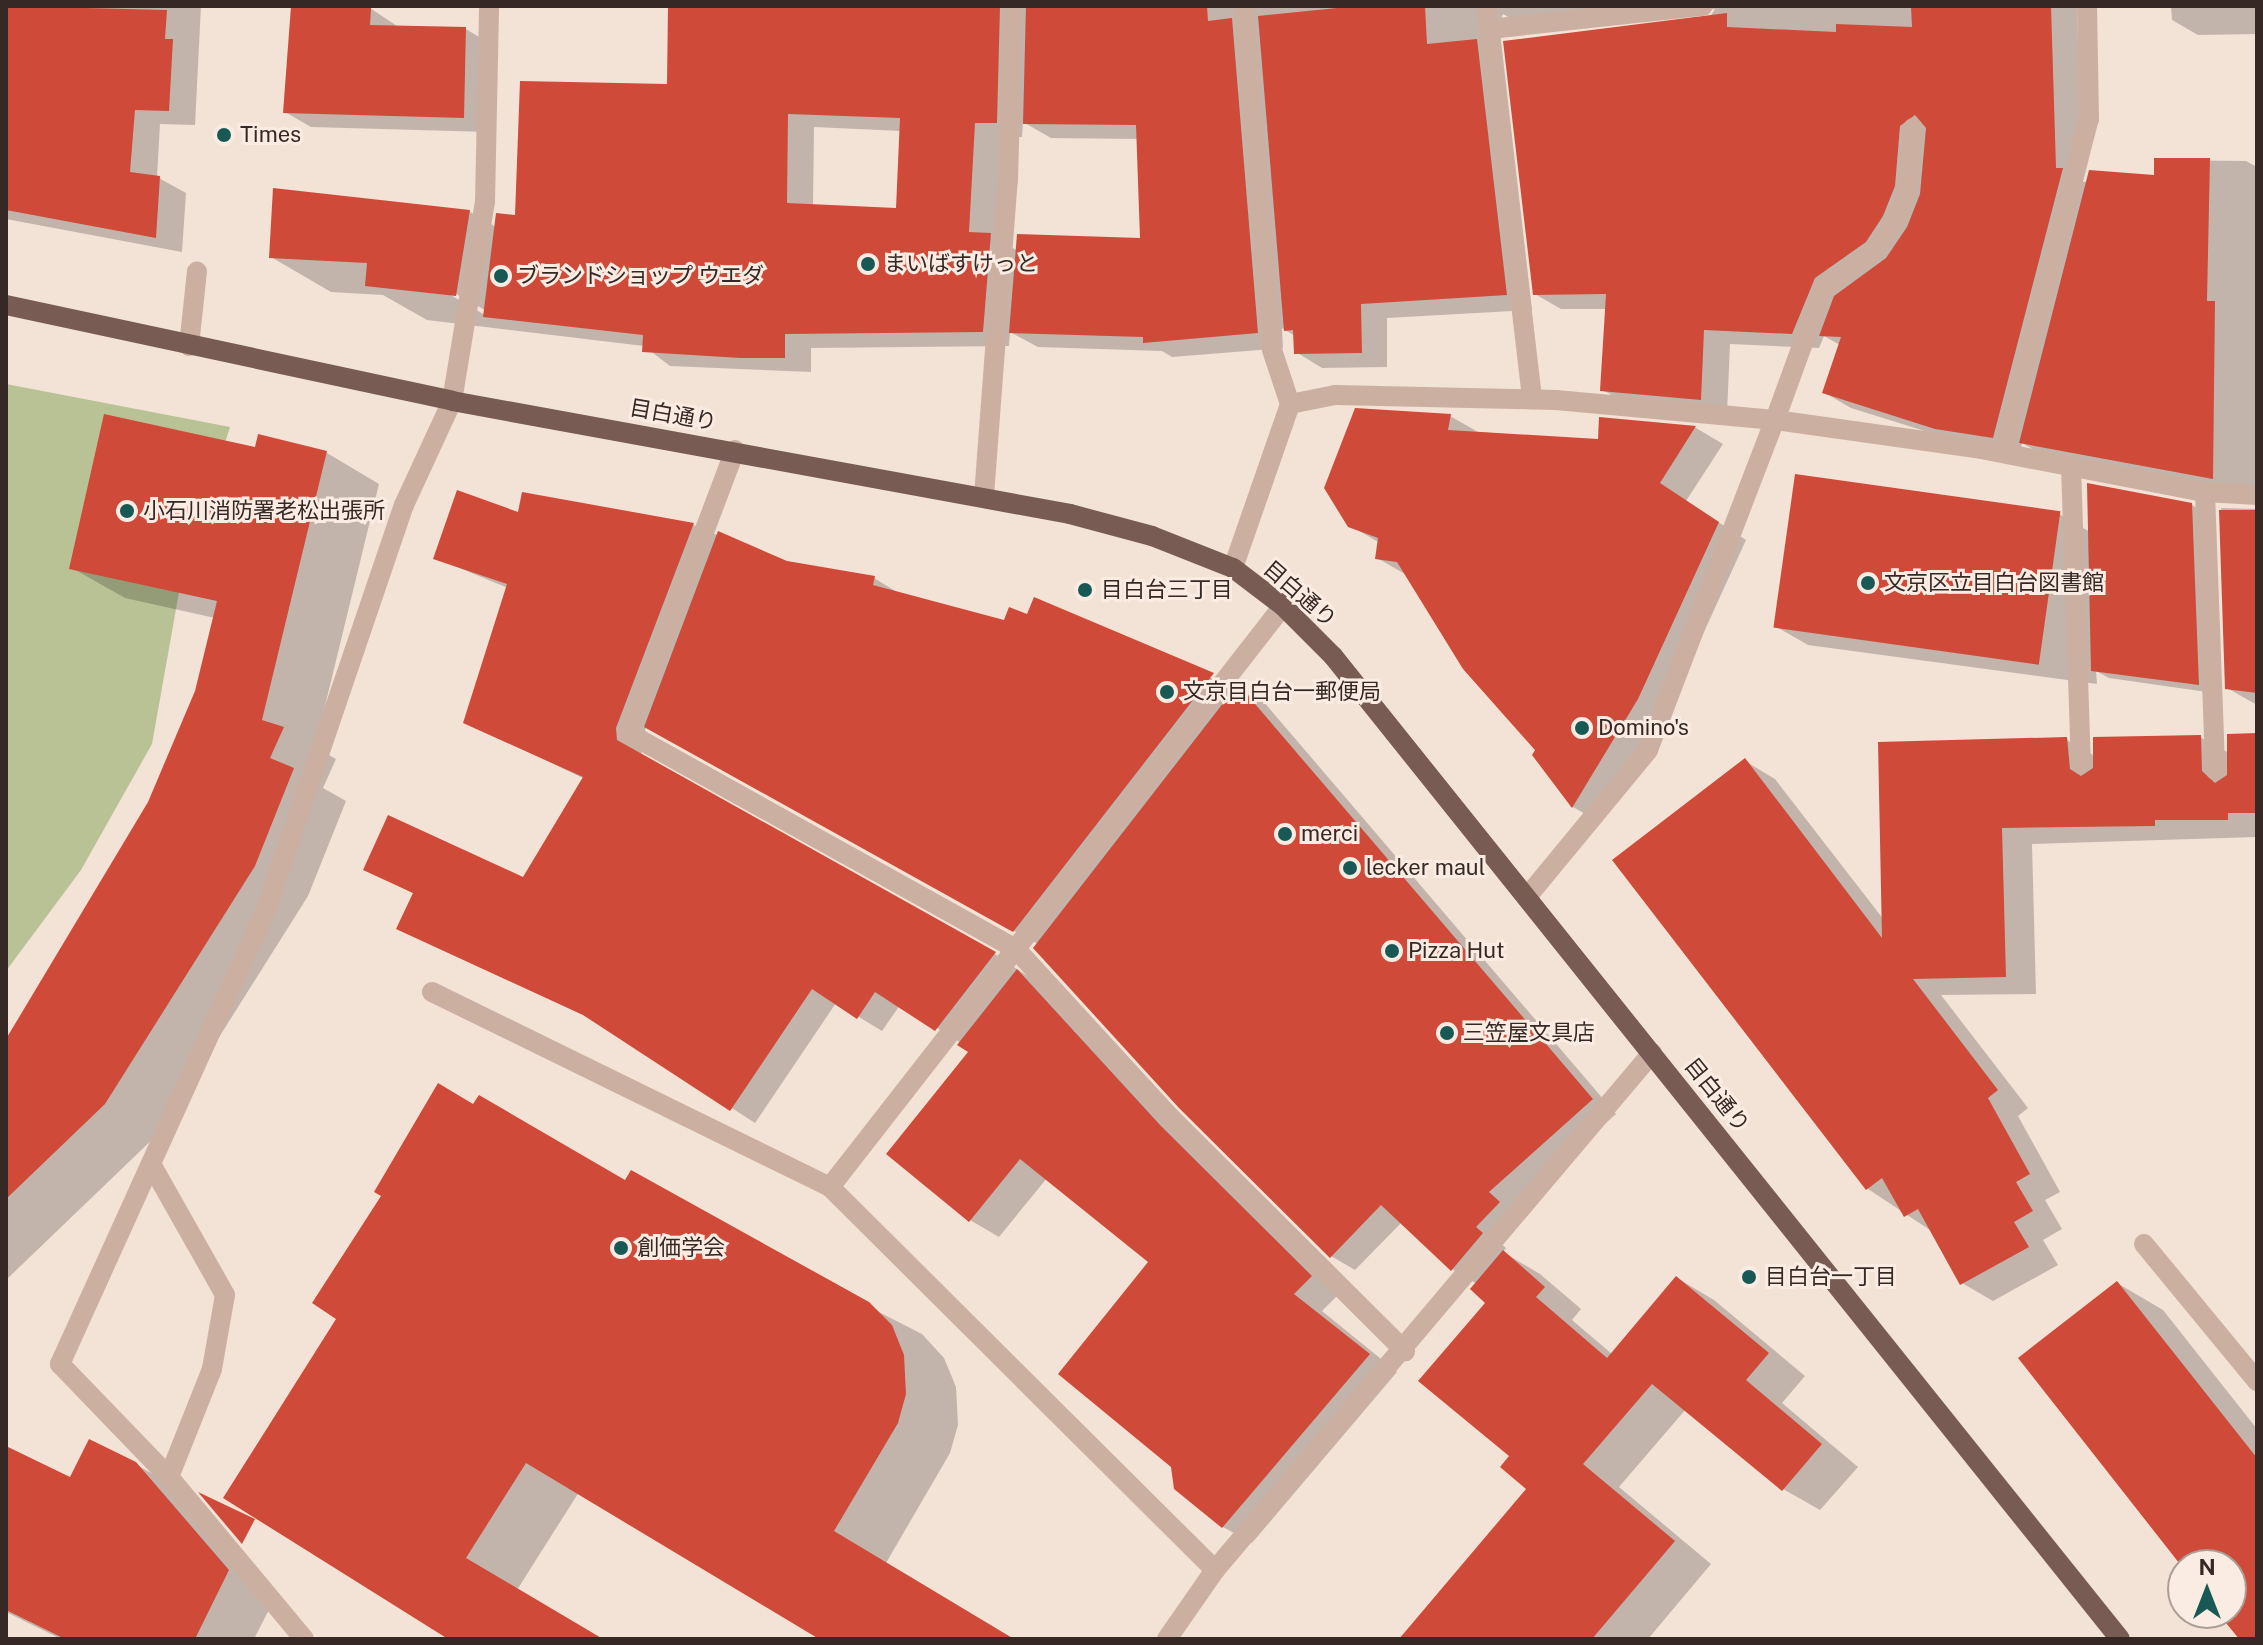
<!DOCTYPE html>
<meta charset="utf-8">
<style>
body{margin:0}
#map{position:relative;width:2263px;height:1645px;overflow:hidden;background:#f3e2d6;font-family:"Public Sans","Noto Sans JP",sans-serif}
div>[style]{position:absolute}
.green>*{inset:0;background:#b9c295}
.shadow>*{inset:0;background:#0003}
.building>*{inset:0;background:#cf4a38;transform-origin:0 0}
.service>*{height:20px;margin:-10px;padding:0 10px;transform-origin:10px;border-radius:10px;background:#cbb0a2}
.minor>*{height:20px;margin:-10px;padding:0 10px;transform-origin:10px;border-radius:10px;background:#cbb0a2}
.primary>*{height:20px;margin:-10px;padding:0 10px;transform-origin:10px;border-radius:10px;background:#785c54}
.dots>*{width:22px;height:22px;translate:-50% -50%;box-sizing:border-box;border:4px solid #faece2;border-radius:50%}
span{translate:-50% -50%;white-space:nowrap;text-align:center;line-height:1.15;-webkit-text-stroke:6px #faece2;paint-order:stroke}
.poi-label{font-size:22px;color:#352825}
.left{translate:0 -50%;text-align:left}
.street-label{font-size:22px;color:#352825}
.frame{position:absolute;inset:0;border:8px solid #352825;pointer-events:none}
.north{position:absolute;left:2167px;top:1549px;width:80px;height:80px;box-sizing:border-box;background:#faece2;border:2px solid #ab9e96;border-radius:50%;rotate:0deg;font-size:22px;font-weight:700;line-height:32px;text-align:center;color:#352825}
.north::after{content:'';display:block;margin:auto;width:28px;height:36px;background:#185955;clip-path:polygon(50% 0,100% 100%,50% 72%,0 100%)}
</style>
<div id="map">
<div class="green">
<div style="clip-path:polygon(6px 384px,230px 427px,181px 581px,152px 744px,81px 870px,6px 971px)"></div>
</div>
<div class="shadow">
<div style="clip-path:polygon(6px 6px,201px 6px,195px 125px,160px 124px,157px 177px,186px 193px,182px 252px,6px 219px)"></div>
<div style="clip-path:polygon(293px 6px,367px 6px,397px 26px,466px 29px,492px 45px,489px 132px,311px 127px,285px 112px)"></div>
<div style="clip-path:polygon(evenodd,670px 6px,2077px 6px,2082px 182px,2156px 177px,2156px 160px,2246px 161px,2257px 167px,2257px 497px,2052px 460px,2022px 443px,2020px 452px,1963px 443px,1851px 408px,1825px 393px,1840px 345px,1824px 336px,1819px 348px,1730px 344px,1727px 414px,1629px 405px,1603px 390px,1607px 309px,1561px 309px,1535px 294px,1715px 9px,1528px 29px,1503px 14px,1499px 23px,1532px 310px,1387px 318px,1387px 367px,1322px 368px,1296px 352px,1295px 336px,1282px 328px,1283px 348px,1172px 357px,1162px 351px,1038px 347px,1010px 332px,1009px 346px,811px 348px,811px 372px,670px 366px,644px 346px,427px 320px,383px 295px,331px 292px,271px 257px,275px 190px,470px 212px,496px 227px,517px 217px,669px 86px,670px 6px,1023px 122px,1051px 138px,1139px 139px,1143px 240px,1018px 251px,995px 238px,1001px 137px,1022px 137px,1023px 122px,670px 6px,814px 127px,901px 131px,898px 210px,813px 206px,814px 127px,670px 6px,449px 290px,485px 310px,485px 315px,447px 293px,449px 290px)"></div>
<div style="clip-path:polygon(2171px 6px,2257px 6px,2257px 34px,2198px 35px,2172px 20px)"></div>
<div style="clip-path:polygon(1450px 416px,1478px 432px,1600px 441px,1601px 419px,1696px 428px,1723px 444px,1686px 501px,1746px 540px,1666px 715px,1601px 823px,1573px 807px,1534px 754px,1538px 750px,1405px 574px,1377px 558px,1380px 543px,1349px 525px)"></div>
<div style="clip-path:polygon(260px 437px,327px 453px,379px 484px,315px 747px,336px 759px,323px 788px,346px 801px,308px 896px,158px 1134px,6px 1280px,6px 1040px,150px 803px,197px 692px,215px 618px,125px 598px,72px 568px,257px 450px)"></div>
<div style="clip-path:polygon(2192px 505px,2207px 514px,2214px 693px,2109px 678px,2096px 671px,2097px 684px,1808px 645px,1775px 626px,2059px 514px,2090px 532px)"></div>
<div style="clip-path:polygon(2221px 508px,2257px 509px,2257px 705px,2227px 688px)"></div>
<div style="clip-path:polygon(520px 515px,693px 525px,786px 563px,874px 578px,897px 592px,1005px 623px,1029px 617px,1035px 600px,1263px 701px,1616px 1114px,1512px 1207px,1499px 1242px,1506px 1248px,1503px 1252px,1540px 1274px,1581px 1309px,1572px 1320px,1612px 1354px,1677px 1278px,1714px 1300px,1805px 1376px,1782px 1403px,1858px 1467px,1820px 1510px,1783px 1489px,1686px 1409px,1619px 1487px,1711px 1564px,1648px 1639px,1406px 1639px,1528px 1488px,1512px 1455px,1488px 1303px,1477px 1284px,1452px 1269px,1402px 1222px,1355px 1270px,1331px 1256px,1038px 944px,646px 726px,641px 756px,995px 954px,1045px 988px,1339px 1294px,1322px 1311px,1397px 1372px,1252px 1543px,1223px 1527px,1175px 1488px,1151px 1262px,1047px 1178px,999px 1237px,970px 1220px,971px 1051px,961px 1043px,900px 1005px,882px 1031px,836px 1003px,755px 1123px,600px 1023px,399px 928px,414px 894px,366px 869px,524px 879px,585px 779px,465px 722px,508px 588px,435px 558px)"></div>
<div style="clip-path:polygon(2257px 706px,2257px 837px,2032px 844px,2036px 994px,1941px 995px,2028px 1108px,2018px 1116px,2060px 1192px,2045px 1200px,2062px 1229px,2043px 1240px,2058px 1265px,1993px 1301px,1962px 1283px,1933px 1232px,1868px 1189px,1745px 761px,1775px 779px,1884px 920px,2067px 740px,2095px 756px,2200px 737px,2229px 753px,2255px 735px)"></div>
<div style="clip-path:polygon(474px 1106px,922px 1334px,944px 1358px,956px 1387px,958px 1425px,950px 1453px,886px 1563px,1012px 1639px,823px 1639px,579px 1492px,517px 1590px,600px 1639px,452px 1639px)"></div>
<div style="clip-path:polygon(2117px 1283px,2163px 1310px,2257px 1429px,2257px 1639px,2241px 1639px,2221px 1613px,2231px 1613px,2231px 1565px)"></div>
<div style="clip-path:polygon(6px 1448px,71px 1479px,135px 1464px,183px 1491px,275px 1598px,254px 1639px,61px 1639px,6px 1612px)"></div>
</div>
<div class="building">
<div style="clip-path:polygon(6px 6px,167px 10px,165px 39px,173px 39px,169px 111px,135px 110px,130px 172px,160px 176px,156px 238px,6px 210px)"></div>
<div style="clip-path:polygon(291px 6px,371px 8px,370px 25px,466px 27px,464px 118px,283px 113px)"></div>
<div style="clip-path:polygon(evenodd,668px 6px,1000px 6px,997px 123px,975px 123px,969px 232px,991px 233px,983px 332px,785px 334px,785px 358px,741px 358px,642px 352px,643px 335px,483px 317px,496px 213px,515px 215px,520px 81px,667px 84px,668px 6px,788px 114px,900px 118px,896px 208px,787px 203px,788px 114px)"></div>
<div style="clip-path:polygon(1026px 6px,1207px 6px,1208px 21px,1232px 18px,1258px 333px,1143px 343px,1143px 337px,1009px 333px,1017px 234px,1140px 238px,1136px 125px,1023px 124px)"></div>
<div style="clip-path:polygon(1357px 6px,1425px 6px,1427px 44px,1477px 39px,1507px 295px,1361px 304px,1362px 353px,1294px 354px,1293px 330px,1284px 331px,1258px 16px)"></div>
<div style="clip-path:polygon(1911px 6px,2051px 6px,2056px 168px,2063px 168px,1993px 438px,1935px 429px,1822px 393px,1841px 337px,1819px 336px,1834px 296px,1886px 258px,1907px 227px,1920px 194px,1926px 128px,1915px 115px,1900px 126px,1895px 186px,1883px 216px,1866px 242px,1815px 278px,1792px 334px,1704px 330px,1701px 400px,1600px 391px,1606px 294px,1533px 295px,1503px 41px,1727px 13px,1727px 27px,1836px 32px,1836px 24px,1912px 27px)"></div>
<div style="clip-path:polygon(2154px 158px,2210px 158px,2207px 301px,2215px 301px,2213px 479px,2019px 443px,2089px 170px,2154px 175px)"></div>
<div style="clip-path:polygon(273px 188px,470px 210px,456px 296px,365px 286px,367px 263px,269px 258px)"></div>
<div style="clip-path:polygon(1355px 408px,1451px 414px,1448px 430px,1598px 439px,1599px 417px,1696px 426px,1660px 483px,1719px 522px,1638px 699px,1572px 808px,1532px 755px,1535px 750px,1463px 669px,1397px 562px,1375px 559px,1378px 538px,1348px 527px,1324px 488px)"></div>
<div style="clip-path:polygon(104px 414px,255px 447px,258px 434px,327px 451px,262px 720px,284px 727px,270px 758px,294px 768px,255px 866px,105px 1104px,6px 1199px,6px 1039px,148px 802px,195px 691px,217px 601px,69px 569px)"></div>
<div style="left:1795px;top:474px;width:268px;height:155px;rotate:8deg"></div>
<div style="clip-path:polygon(2087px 483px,2192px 503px,2199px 685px,2091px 671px)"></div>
<div style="clip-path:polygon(457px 490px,518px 512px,522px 492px,694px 523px,616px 728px,617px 740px,996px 952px,935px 1031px,875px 992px,857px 1019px,812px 989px,730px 1111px,583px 1015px,396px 929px,413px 893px,363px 870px,388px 815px,523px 877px,583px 777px,463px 723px,507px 584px,433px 559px)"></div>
<div style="clip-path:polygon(2219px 510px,2257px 510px,2257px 693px,2225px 689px)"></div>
<div style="clip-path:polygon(718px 531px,787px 561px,875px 576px,873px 585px,1004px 620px,1009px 607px,1027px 614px,1034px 597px,1214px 673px,1013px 932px,644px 727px)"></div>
<div style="clip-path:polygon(1238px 684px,1593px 1099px,1489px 1192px,1500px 1202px,1476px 1227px,1483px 1233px,1451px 1271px,1381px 1205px,1330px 1258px,1179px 1108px,1033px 948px)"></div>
<div style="clip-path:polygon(2257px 733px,2257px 813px,2228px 813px,2228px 820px,2155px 820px,2155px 826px,2002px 828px,2006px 977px,1913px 979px,1998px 1090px,1988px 1098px,2030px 1174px,2016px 1182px,2033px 1211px,2014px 1222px,2029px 1247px,1960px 1285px,1918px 1209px,1904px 1217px,1882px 1178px,1866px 1190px,1612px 860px,1745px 758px,1882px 938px,1878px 742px,2067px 737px,2070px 769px,2081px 776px,2093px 768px,2093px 737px,2201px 735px,2202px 771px,2215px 783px,2227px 775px,2227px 734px)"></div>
<div style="clip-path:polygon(1017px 969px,1161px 1126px,1312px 1276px,1294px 1294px,1370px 1354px,1222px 1528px,1174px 1489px,1171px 1467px,1058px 1374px,1148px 1262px,1020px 1159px,969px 1222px,886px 1154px,968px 1052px,957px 1045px)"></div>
<div style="clip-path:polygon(438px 1083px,473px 1104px,479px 1095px,625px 1180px,631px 1170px,869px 1302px,892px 1325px,904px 1355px,906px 1394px,898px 1423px,834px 1531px,1014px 1639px,819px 1639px,526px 1463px,466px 1558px,603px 1639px,448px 1639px,223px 1498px,336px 1319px,312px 1303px,381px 1196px,374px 1192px)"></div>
<div style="clip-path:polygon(1503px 1250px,1545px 1287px,1536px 1297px,1607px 1358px,1676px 1276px,1769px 1353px,1746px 1380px,1822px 1444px,1782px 1491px,1652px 1384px,1583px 1464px,1675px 1541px,1592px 1639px,1399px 1639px,1526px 1489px,1500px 1467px,1509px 1456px,1418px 1381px,1485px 1303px,1470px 1289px)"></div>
<div style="clip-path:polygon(2117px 1281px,2257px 1458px,2257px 1639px,2239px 1639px,2218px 1613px,2231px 1613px,2231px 1565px,2183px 1568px,2018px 1358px)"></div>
<div style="clip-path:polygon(89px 1439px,136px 1462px,229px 1570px,195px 1639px,65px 1639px,6px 1610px,6px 1446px,70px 1477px)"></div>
<div style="clip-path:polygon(198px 1492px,255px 1519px,242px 1544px)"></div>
</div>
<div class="service">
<div style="left:1486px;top:6px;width:396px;rotate:83.3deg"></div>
<div style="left:1490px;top:29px;width:214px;rotate:-6.2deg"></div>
<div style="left:189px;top:346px;width:75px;rotate:-83.9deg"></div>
<div style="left:1775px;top:420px;width:140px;rotate:-70deg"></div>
<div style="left:1823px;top:288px;width:64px;rotate:-35.4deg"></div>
<div style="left:1875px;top:251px;width:35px;rotate:-55deg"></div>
<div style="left:1895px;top:222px;width:35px;rotate:-68deg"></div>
<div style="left:1908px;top:189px;width:61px;rotate:-85.3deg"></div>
<div style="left:2003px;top:453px;width:345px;rotate:-75.6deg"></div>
<div style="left:2089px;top:119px;width:113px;rotate:-91deg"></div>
<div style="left:2071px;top:466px;width:297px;rotate:88.1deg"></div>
<div style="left:2205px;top:492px;width:278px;rotate:87.9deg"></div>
<div style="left:984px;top:496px;width:317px;rotate:-85.7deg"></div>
<div style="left:1008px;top:180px;width:174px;rotate:-88.4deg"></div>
<div style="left:151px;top:1164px;width:150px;rotate:60.5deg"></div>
<div style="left:225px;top:1295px;width:75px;rotate:100deg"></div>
<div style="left:212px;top:1369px;width:116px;rotate:111.7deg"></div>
<div style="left:2144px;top:1244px;width:178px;rotate:50.5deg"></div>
<div style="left:304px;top:1639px;width:211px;rotate:-129.8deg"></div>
<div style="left:169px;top:1477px;width:157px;rotate:-134deg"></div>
<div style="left:60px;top:1364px;width:495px;rotate:-65.6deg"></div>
<div style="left:265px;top:913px;width:431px;rotate:-71.2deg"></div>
<div style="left:404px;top:505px;width:115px;rotate:-65.2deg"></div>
</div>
<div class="minor">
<div style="left:1244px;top:6px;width:345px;rotate:85.3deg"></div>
<div style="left:1272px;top:350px;width:57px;rotate:71.6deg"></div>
<div style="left:452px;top:401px;width:202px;rotate:-80.6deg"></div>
<div style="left:485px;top:202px;width:196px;rotate:-88.8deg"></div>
<div style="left:735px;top:450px;width:303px;rotate:110.7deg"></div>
<div style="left:628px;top:733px;width:443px;rotate:29.1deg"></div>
<div style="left:1015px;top:948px;width:229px;rotate:47.5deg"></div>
<div style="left:1170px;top:1117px;width:332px;rotate:44.9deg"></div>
<div style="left:1233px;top:568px;width:174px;rotate:-70.8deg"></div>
<div style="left:1290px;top:404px;width:46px;rotate:-11.3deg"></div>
<div style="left:1335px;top:395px;width:221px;rotate:1.3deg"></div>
<div style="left:1556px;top:400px;width:220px;rotate:5.2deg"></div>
<div style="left:1775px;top:420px;width:208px;rotate:8deg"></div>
<div style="left:1981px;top:449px;width:228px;rotate:10.9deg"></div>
<div style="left:2205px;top:492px;width:52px;rotate:3.3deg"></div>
<div style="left:1527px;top:897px;width:190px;rotate:-50.5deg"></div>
<div style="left:1648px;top:750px;width:354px;rotate:-69deg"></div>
<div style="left:432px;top:992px;width:443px;rotate:26.1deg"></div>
<div style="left:830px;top:1187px;width:543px;rotate:44.85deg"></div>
<div style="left:830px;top:1187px;width:737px;rotate:-52.06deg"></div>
<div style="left:1167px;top:1639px;width:84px;rotate:-55.2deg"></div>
<div style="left:1215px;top:1570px;width:677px;rotate:-49.79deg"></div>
</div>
<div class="primary">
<div style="left:6px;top:305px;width:456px;rotate:12.1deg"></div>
<div style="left:452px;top:401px;width:628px;rotate:10.36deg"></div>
<div style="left:1070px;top:514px;width:85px;rotate:15deg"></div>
<div style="left:1152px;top:536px;width:87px;rotate:21.6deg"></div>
<div style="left:1233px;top:568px;width:63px;rotate:37.2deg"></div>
<div style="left:1283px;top:606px;width:71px;rotate:45deg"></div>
<div style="left:1333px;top:656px;width:1259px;rotate:51.32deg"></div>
</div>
<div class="dots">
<div style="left:224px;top:135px;background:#185955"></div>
<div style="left:868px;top:264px;background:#185955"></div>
<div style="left:501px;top:276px;background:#185955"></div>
<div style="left:127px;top:511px;background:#185955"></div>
<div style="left:1868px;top:583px;background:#185955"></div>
<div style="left:1085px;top:590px;background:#185955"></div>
<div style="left:1167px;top:692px;background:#185955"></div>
<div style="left:1582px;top:728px;background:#185955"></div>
<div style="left:1285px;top:834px;background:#185955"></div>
<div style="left:1350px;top:868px;background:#185955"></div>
<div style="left:1392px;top:951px;background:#185955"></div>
<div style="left:1447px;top:1033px;background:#185955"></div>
<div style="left:621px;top:1248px;background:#185955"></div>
<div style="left:1749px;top:1277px;background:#185955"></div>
</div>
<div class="poi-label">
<span class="left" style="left:240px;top:135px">Times</span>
<span class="left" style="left:884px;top:264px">まいばすけっと</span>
<span class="left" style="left:517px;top:276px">ブランドショップ ウエダ</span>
<span class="left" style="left:143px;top:511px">小石川消防署老松出張所</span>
<span class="left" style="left:1884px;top:583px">文京区立目白台図書館</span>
<span class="left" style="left:1101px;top:590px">目白台三丁目</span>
<span class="left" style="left:1183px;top:692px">文京目白台一郵便局</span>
<span class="left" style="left:1598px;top:728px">Domino's</span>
<span class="left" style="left:1301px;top:834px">merci</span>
<span class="left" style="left:1366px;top:868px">lecker maul</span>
<span class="left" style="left:1408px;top:951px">Pizza Hut</span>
<span class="left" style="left:1463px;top:1033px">三笠屋文具店</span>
<span class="left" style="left:637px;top:1248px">創価学会</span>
<span class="left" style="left:1765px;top:1277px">目白台一丁目</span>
</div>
<div class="street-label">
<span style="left:673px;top:415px;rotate:10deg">目白通り</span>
<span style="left:1300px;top:594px;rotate:41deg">目白通り</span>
<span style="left:1717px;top:1095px;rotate:51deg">目白通り</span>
</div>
<div class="frame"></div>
<div class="north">N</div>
</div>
